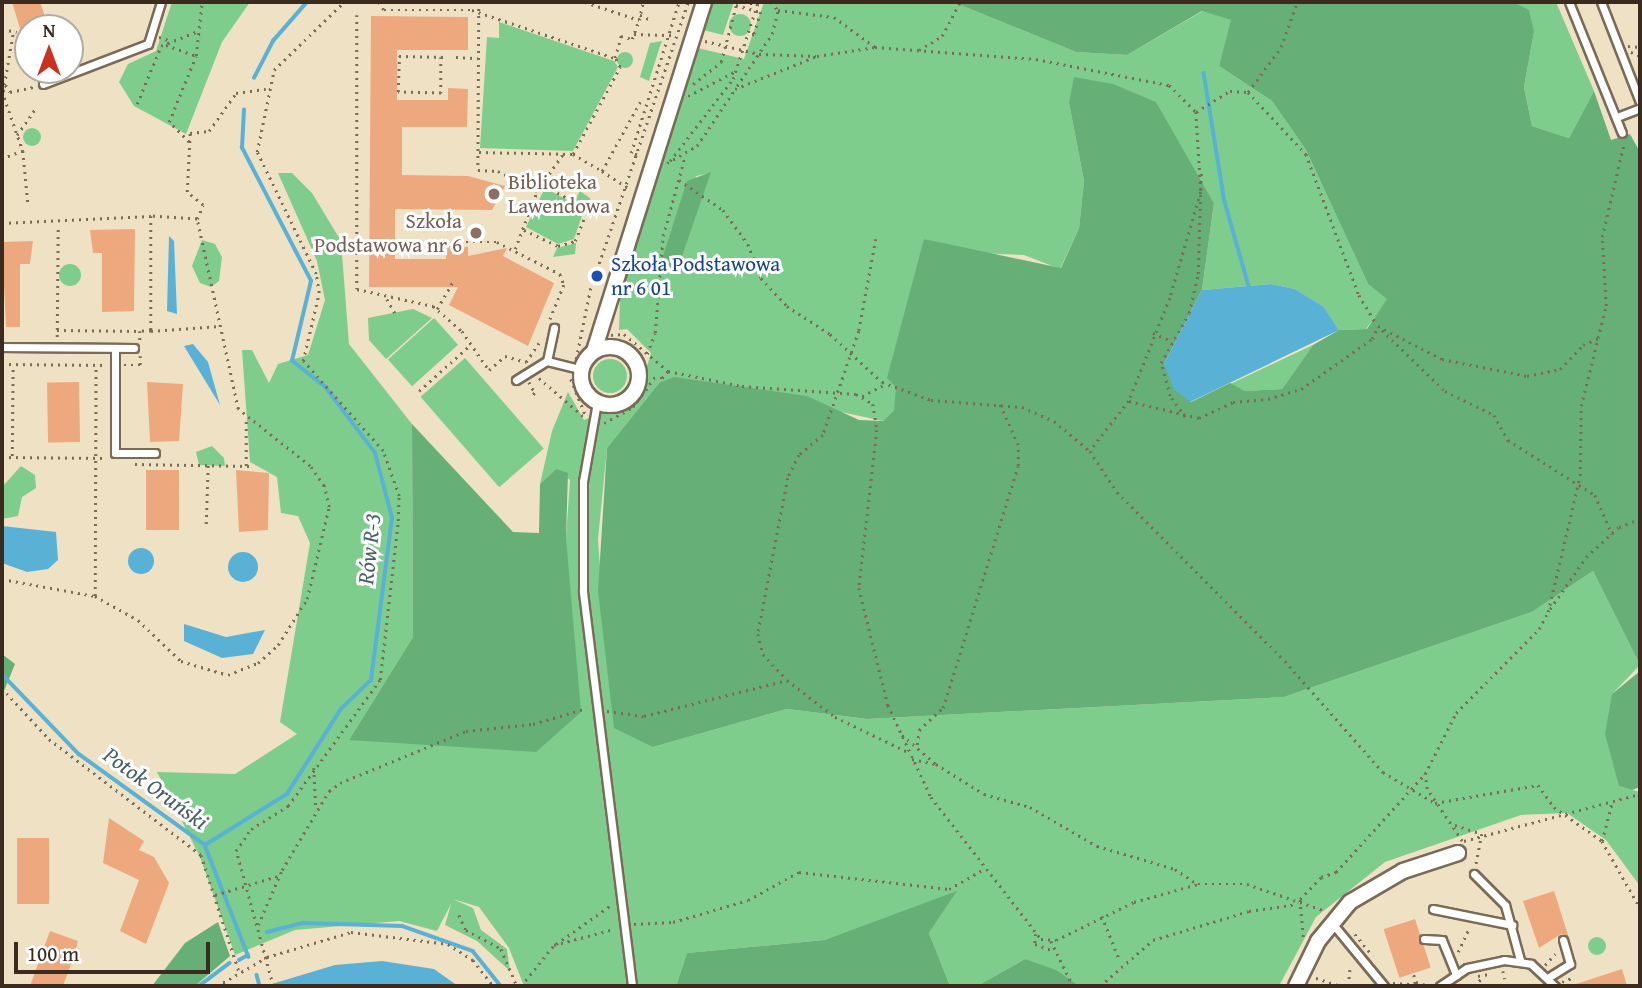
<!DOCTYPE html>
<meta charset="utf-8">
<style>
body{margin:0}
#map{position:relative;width:1642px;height:988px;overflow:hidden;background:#efe2c4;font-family:"Gentium Book Plus",serif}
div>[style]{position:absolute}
.green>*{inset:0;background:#7ecd8d;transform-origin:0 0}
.round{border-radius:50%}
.forest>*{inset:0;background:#66b078}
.water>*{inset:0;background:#59b1d6}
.stream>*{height:3.5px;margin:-1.75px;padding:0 1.75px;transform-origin:1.75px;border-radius:1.75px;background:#59b1d6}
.building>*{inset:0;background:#eea87e;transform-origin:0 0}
.path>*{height:2.5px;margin-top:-1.25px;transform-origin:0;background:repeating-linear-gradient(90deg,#7a6a58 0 2px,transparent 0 7px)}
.roads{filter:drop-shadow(2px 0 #7a6a58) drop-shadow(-2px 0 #7a6a58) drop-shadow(0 2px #7a6a58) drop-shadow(0 -2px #7a6a58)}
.service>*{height:7px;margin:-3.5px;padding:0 3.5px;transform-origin:3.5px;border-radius:3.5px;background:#fff}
.minor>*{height:14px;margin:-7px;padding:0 7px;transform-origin:7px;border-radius:7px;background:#fff}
.minor>.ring{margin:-7px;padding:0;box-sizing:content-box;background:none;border:14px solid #fff;border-radius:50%}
.tram>*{height:2px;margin:-1px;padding:0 1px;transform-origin:1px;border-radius:1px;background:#3b2a1e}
.dots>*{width:19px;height:19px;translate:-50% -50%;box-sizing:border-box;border:4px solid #fff;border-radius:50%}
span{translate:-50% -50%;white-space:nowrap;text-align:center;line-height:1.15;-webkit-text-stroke:6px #fff;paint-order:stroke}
.education-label{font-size:21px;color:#785e54}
.left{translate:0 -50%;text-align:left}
.right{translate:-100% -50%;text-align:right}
.transit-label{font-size:21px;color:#164399}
.water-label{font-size:23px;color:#476068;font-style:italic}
.frame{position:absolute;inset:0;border:4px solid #3b2a1e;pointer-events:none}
.north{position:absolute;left:14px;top:14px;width:70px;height:70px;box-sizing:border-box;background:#fff;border:2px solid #b1aaa5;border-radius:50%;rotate:0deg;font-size:19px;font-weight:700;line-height:28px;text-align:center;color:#3b2a1e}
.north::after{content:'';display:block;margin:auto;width:24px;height:32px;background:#c8321e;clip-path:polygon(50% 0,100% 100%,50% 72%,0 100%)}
.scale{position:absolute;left:14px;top:942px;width:196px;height:32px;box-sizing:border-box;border:4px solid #3b2a1e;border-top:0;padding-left:9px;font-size:21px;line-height:24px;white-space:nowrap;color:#3b2a1e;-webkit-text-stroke:5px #fff;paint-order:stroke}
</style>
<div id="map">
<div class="green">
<div style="clip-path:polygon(172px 2px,250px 2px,222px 42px,186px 134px,134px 106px,119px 82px,128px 64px,156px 51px)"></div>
<div style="clip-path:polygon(712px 2px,734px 2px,723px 35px,703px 30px)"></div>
<div style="clip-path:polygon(evenodd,764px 2px,953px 2px,1076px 52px,1127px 55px,1203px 11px,1232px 20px,1219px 66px,1272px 101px,1306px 150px,1368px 284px,1388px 299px,1366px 329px,1339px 330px,1324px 307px,1295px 289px,1271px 284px,1202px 290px,1214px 203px,1156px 103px,1069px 103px,1084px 181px,1079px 228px,1060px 269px,1024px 255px,977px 253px,924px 239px,894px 410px,883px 421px,692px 380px,659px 383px,607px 448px,598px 539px,606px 652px,653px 747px,787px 709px,867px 719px,1284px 697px,1532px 612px,1593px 571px,1640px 665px,1612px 694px,1619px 786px,1640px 792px,1640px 886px,1606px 840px,1567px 813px,1521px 815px,1385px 862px,1316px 917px,1279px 986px,1079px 986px,1025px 959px,977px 986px,950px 986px,929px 933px,956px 892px,824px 940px,687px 953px,676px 986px,524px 986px,509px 948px,479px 907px,453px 899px,473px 908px,481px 930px,507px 949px,510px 971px,477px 941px,445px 925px,451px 904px,437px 931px,399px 921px,295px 930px,235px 955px,200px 857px,157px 772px,235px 774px,297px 734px,280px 722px,310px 543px,298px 516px,281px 513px,277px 477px,250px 462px,242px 350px,252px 350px,269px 383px,278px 364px,308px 355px,325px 300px,317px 261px,278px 173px,292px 173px,312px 193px,341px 241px,349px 344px,412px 424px,413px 637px,349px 740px,566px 538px,570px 480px,556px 469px,540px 484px,552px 431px,568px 392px,584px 420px,637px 399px,651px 353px,627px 329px,619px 330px,620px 298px,698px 48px,744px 59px,764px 2px,710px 173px,676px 273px,676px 274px,696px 176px,710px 173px)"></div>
<div style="clip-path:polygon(1513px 2px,1556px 2px,1594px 91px,1569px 138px,1532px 126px,1524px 87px,1534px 32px)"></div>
<div class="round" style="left:729px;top:14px;width:22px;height:22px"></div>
<div style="clip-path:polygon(499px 22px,614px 61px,618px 67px,573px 151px,480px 148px,487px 37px,499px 38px)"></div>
<div style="clip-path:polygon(662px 41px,660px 46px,649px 81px,640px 77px,650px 43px)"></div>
<div class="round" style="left:617px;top:52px;width:16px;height:16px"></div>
<div class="round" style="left:23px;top:128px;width:18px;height:18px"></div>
<div style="clip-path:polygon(545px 188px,573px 203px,580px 191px,590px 198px,593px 211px,583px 213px,574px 239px,558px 244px,526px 227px)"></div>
<div style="clip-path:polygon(202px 240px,215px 244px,222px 257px,219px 281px,211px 287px,200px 283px,192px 266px)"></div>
<div style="clip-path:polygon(576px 243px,575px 254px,553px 257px,557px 248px)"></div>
<div class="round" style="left:59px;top:264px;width:22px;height:22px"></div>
<div style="clip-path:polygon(413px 309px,432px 318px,386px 359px,369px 340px,368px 318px)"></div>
<div style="left:434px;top:318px;width:36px;height:62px;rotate:48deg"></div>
<div style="clip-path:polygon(1313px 345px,1282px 389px,1245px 391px,1230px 384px)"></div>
<div style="left:465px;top:358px;width:120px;height:59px;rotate:49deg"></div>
<div class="round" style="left:593px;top:359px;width:34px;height:34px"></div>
<div style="clip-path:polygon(212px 446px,224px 458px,225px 466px,199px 465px,196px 452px)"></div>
<div style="clip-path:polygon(21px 466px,35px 475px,36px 488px,22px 497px,18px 516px,2px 519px,2px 487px)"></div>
<div class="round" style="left:1588px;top:937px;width:18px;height:18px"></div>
</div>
<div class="forest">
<div style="clip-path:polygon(953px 2px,1513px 2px,1529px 10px,1534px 32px,1524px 87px,1532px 126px,1569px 138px,1594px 91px,1611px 140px,1630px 134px,1640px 152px,1640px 665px,1593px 571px,1532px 612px,1284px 697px,867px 719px,787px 709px,653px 747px,614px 728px,598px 591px,607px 448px,659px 383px,674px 377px,807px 396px,859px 420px,883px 421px,894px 410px,896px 387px,887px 378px,924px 239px,1061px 268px,1079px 228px,1084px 181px,1069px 103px,1074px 77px,1113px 84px,1156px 102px,1214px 203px,1202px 290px,1164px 364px,1191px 402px,1230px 383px,1245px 391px,1282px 389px,1313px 345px,1339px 330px,1367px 329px,1387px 299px,1368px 284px,1306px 150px,1272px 101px,1219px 66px,1231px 20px,1202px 11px,1127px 55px,1076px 52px)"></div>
<div style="clip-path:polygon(711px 172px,676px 274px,662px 259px,687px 181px)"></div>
<div style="clip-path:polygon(412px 424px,513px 532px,539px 533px,540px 484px,556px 469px,568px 473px,566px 538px,581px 712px,536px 752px,349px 740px,413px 637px)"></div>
<div style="clip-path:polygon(2px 654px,15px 664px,4px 691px,2px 690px)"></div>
<div style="clip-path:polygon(1640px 671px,1640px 787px,1632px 790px,1619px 786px,1605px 734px,1612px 694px)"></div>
<div style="clip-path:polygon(957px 891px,929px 933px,950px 986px,676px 986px,687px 953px,824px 940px)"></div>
<div style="clip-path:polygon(218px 922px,230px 956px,195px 986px,152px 986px,185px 943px)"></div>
<div style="clip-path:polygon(1025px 959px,1056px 970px,1079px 986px,977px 986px)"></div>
</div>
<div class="water">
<div style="clip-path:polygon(169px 236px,174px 241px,177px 314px,167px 311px)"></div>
<div style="clip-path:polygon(1271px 284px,1295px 289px,1324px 307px,1339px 330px,1190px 402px,1174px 389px,1164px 364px,1202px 290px)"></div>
<div style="clip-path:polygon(193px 344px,208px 362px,220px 405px,184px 346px)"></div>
<div style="clip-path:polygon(2px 526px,56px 532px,58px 560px,48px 569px,27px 572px,2px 563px)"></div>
<div class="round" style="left:128px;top:548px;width:26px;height:26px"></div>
<div class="round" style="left:228px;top:552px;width:30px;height:30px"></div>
<div style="clip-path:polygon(184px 624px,226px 637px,265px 630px,253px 654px,222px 658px,184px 641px)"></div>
<div style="clip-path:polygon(382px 961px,434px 969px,458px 986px,265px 986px,335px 965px)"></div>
</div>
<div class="stream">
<div style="left:1204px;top:73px;width:131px;rotate:80.8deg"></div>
<div style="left:1225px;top:202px;width:87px;rotate:74.1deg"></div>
<div style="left:254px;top:78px;width:42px;rotate:-62.8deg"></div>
<div style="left:273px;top:41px;width:52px;rotate:-48.9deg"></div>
<div style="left:2px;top:674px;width:111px;rotate:46.1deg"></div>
<div style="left:79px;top:754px;width:155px;rotate:35.8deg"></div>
<div style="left:205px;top:845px;width:120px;rotate:68.6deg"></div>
<div style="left:205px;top:845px;width:97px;rotate:-31.9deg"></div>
<div style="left:287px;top:794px;width:101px;rotate:-57.6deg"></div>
<div style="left:341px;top:709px;width:42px;rotate:-44deg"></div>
<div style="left:371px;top:680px;width:163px;rotate:-82.6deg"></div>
<div style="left:392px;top:518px;width:67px;rotate:-104.7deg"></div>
<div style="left:375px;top:453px;width:83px;rotate:-127.1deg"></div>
<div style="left:325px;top:387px;width:42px;rotate:-141.8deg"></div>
<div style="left:292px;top:361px;width:82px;rotate:-76.6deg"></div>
<div style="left:311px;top:281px;width:150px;rotate:-117.4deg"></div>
<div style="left:242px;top:148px;width:38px;rotate:-87deg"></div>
<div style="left:267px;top:932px;width:38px;rotate:-14deg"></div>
<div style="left:304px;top:923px;width:98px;rotate:1.8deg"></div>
<div style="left:402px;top:926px;width:75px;rotate:19.4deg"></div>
<div style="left:473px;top:951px;width:45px;rotate:51.3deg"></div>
<div style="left:239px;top:960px;width:10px;rotate:-29deg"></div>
<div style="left:257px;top:975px;width:11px;rotate:75deg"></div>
<div style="left:199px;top:986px;width:38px;rotate:-37deg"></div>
</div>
<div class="building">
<div style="clip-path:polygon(12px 2px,40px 2px,49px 28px,28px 28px,28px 55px)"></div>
<div style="clip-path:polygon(371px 16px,468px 17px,468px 50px,397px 50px,397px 100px,448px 100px,448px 88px,468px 89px,467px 127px,402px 127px,402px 175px,468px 176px,505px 186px,492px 210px,395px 209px,395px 259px,446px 259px,446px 246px,468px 247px,468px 256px,507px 248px,503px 256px,554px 283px,528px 346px,449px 305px,458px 287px,369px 287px)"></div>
<div style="clip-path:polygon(135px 229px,134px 311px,102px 312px,102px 253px,93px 253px,90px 230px)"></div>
<div style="clip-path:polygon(33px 241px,30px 264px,20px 264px,20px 327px,6px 327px,2px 242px)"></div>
<div style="left:79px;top:382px;width:60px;height:32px;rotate:89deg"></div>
<div style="clip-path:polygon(147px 382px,183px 384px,179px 441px,150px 442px)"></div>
<div style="left:179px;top:470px;width:60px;height:33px;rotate:90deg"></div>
<div style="clip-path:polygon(236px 470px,269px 473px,268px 530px,239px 532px)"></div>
<div style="clip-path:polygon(109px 818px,144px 841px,139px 850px,154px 857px,169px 883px,146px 944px,120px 931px,139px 880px,103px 863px)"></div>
<div style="left:17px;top:838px;width:32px;height:66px"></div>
<div style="clip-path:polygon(1554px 891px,1569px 938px,1561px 934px,1539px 948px,1523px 901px)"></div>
<div style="left:1415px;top:919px;width:51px;height:33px;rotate:72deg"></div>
<div style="clip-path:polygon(50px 931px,78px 941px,74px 956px,63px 986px,30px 986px)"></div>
<div style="clip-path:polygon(1622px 969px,1627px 986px,1576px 986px,1576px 984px)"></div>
</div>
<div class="path">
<div style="left:379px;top:2px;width:9px;rotate:58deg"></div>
<div style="left:384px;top:10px;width:88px"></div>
<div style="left:472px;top:10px;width:151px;rotate:18.6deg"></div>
<div style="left:615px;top:58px;width:23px;rotate:-75deg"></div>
<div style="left:621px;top:36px;width:11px;rotate:15deg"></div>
<div style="left:632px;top:39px;width:20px;rotate:-70deg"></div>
<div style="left:479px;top:2px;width:168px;rotate:90.3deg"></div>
<div style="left:478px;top:170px;width:20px;rotate:3deg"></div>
<div style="left:498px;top:171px;width:44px;rotate:27.1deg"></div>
<div style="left:537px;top:191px;width:45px;rotate:-54.9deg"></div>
<div style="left:585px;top:2px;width:57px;rotate:18.4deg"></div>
<div style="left:639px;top:20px;width:18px;rotate:-77deg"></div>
<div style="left:771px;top:2px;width:11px;rotate:49deg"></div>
<div style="left:778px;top:10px;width:56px;rotate:7.1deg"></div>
<div style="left:834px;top:17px;width:51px;rotate:36.2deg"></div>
<div style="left:736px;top:5px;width:26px;rotate:16deg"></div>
<div style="left:761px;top:12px;width:24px;rotate:107deg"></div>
<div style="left:754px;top:35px;width:6px;rotate:-162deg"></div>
<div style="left:357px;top:15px;width:274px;rotate:90deg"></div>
<div style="left:357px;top:289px;width:78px;rotate:12.6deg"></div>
<div style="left:433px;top:306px;width:38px;rotate:41deg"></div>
<div style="left:462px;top:331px;width:47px;rotate:55.3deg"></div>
<div style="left:489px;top:370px;width:21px;rotate:-41deg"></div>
<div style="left:505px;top:356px;width:22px;rotate:16deg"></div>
<div style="left:526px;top:362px;width:25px;rotate:-56deg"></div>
<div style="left:640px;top:15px;width:10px;rotate:24deg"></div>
<div style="left:2px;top:29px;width:15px;rotate:11deg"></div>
<div style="left:634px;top:34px;width:38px;rotate:2deg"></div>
<div style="left:159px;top:37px;width:14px;rotate:17deg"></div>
<div style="left:705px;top:41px;width:56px;rotate:13.5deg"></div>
<div style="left:759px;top:54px;width:57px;rotate:2deg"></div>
<div style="left:166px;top:45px;width:32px;rotate:20deg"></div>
<div style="left:1628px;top:46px;width:12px;rotate:5deg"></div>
<div style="left:919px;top:50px;width:27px;rotate:-31deg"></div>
<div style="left:942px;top:36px;width:38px;rotate:-62deg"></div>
<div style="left:1631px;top:52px;width:10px;rotate:24deg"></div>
<div style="left:441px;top:57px;width:36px;rotate:90deg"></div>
<div style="left:441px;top:93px;width:43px;rotate:-178.7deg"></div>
<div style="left:398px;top:92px;width:36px;rotate:-88deg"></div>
<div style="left:399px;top:56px;width:49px;rotate:1.2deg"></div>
<div style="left:456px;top:57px;width:22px;rotate:3deg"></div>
<div style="left:2px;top:79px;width:15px;rotate:58deg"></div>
<div style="left:10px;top:92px;width:24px;rotate:-12deg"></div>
<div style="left:693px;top:84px;width:36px;rotate:-38deg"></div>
<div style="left:721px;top:62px;width:62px;rotate:-75.1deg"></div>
<div style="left:737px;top:86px;width:63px;rotate:-56.1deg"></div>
<div style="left:772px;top:34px;width:25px;rotate:-76deg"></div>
<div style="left:2px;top:91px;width:64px;rotate:70.7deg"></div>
<div style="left:23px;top:151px;width:22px;rotate:159deg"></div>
<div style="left:3px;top:92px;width:60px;rotate:-80.4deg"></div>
<div style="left:1248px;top:92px;width:56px;rotate:-53.7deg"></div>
<div style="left:1281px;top:47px;width:48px;rotate:-70.4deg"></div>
<div style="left:688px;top:96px;width:52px;rotate:-27.6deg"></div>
<div style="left:137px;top:104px;width:63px;rotate:-67.5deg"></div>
<div style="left:161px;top:46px;width:38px;rotate:-22deg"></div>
<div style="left:1196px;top:112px;width:40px;rotate:-32deg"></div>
<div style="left:1230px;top:91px;width:18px;rotate:3deg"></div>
<div style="left:1248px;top:92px;width:85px;rotate:46.9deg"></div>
<div style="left:1306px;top:154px;width:151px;rotate:69.4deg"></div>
<div style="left:1359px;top:295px;width:35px;rotate:59deg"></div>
<div style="left:17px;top:135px;width:33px;rotate:-55deg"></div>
<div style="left:189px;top:142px;width:28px;rotate:-135deg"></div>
<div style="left:169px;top:122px;width:71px;rotate:-67.8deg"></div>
<div style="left:196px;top:56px;width:54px;rotate:-83.7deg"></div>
<div style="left:23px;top:151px;width:52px;rotate:84.5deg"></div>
<div style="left:479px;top:152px;width:94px;rotate:1.2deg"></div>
<div style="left:573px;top:154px;width:99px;rotate:-61.6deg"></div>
<div style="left:620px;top:67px;width:10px;rotate:-119deg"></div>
<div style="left:573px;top:154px;width:34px;rotate:30deg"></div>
<div style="left:602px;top:171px;width:79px;rotate:-61.2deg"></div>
<div style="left:637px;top:155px;width:6px;rotate:-162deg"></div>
<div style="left:631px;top:153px;width:158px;rotate:-72.4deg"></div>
<div style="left:670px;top:161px;width:103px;rotate:-52.5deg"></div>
<div style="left:733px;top:79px;width:81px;rotate:-72deg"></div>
<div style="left:667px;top:163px;width:34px;rotate:-30deg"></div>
<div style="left:697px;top:146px;width:69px;rotate:-56.3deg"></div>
<div style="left:735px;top:89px;width:88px;rotate:-21.9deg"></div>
<div style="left:817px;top:56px;width:59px;rotate:-8.8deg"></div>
<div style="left:875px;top:47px;width:161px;rotate:4.3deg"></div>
<div style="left:1036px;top:59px;width:136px;rotate:11.1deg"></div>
<div style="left:1169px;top:85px;width:38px;rotate:45deg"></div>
<div style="left:1196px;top:112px;width:80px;rotate:86.4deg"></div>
<div style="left:1201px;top:192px;width:110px;rotate:106.3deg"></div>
<div style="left:1170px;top:298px;width:111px;rotate:111.7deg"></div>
<div style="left:1129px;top:401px;width:72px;rotate:13.7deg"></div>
<div style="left:1199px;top:418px;width:38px;rotate:-25deg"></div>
<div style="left:1233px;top:402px;width:35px;rotate:-5deg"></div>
<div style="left:1268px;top:399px;width:34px;rotate:-17deg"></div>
<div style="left:1301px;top:389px;width:87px;rotate:-35.2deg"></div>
<div style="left:1372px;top:339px;width:14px;rotate:-65deg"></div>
<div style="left:1378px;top:326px;width:72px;rotate:27.3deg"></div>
<div style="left:1442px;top:359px;width:87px;rotate:11.3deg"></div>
<div style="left:1527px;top:376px;width:34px;rotate:-12deg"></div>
<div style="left:1560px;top:369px;width:33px;rotate:-46deg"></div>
<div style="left:1583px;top:345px;width:17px;rotate:-24deg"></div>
<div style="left:602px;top:171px;width:31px;rotate:33deg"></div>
<div style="left:679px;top:180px;width:53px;rotate:34.3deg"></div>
<div style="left:723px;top:210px;width:42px;rotate:53.7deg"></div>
<div style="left:748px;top:244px;width:36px;rotate:69deg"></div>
<div style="left:761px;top:278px;width:38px;rotate:47deg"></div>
<div style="left:787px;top:306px;width:51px;rotate:33.1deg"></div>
<div style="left:830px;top:334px;width:71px;rotate:42.7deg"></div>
<div style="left:882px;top:382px;width:52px;rotate:20.2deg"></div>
<div style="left:931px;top:400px;width:91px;rotate:4.4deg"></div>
<div style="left:1022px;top:407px;width:35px;rotate:24deg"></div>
<div style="left:1054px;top:421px;width:47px;rotate:39.8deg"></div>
<div style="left:545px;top:186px;width:32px;rotate:28deg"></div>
<div style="left:197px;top:219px;width:15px;rotate:-67deg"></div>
<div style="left:203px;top:205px;width:21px;rotate:-141deg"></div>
<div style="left:187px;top:192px;width:59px;rotate:-87.1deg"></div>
<div style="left:190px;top:133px;width:19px;rotate:-6deg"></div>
<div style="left:209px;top:131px;width:47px;rotate:-54.6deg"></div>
<div style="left:236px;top:93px;width:30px;rotate:-8deg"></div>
<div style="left:2px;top:223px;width:149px;rotate:-2.7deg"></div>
<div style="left:151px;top:216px;width:115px;rotate:90deg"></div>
<div style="left:151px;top:331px;width:11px;rotate:180deg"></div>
<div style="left:140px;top:331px;width:10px;rotate:90deg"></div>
<div style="left:524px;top:230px;width:38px;rotate:25deg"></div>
<div style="left:558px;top:246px;width:18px;rotate:-16deg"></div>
<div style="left:575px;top:241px;width:27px;rotate:-68deg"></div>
<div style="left:876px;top:239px;width:94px;rotate:100.5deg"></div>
<div style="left:859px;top:331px;width:110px;rotate:109.1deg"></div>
<div style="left:823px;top:435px;width:31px;rotate:140deg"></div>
<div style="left:799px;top:455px;width:25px;rotate:116deg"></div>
<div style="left:788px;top:478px;width:159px;rotate:100.9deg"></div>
<div style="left:758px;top:634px;width:21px;rotate:76deg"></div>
<div style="left:763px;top:654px;width:35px;rotate:47deg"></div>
<div style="left:787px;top:680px;width:61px;rotate:37.6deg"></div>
<div style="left:835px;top:717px;width:79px;rotate:25.6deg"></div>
<div style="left:459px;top:242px;width:38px"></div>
<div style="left:497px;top:242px;width:71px;rotate:26.9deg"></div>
<div style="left:560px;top:274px;width:12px;rotate:70deg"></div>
<div style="left:564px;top:285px;width:37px;rotate:112deg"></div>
<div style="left:515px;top:249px;width:62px;rotate:-69.2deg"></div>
<div style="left:387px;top:299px;width:16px;rotate:60deg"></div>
<div style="left:437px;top:309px;width:34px;rotate:-60deg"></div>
<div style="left:57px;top:330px;width:83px;rotate:0.7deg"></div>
<div style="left:1382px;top:330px;width:88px;rotate:44.1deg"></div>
<div style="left:1445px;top:391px;width:55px;rotate:26.1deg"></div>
<div style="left:1494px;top:415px;width:29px;rotate:61deg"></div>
<div style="left:1508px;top:440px;width:103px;rotate:32.3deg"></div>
<div style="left:1595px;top:495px;width:43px;rotate:66.4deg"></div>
<div style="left:151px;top:331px;width:69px;rotate:-4.1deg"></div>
<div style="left:1153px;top:333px;width:17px;rotate:24deg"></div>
<div style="left:611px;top:335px;width:13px;rotate:-4deg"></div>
<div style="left:624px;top:334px;width:57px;rotate:40.1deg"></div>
<div style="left:668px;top:371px;width:76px;rotate:11.5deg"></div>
<div style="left:742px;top:386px;width:114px;rotate:4deg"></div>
<div style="left:856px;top:394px;width:20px;rotate:30deg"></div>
<div style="left:873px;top:404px;width:26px;rotate:81deg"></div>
<div style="left:877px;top:430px;width:159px;rotate:96.5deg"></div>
<div style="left:859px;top:588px;width:121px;rotate:76.1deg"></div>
<div style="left:888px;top:705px;width:102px;rotate:64.9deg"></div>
<div style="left:931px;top:797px;width:180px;rotate:52.2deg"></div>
<div style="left:1041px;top:939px;width:15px;rotate:4deg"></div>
<div style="left:1056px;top:940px;width:87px;rotate:-26deg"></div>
<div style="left:1134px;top:902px;width:66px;rotate:-15.7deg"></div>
<div style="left:1198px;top:884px;width:49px"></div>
<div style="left:1247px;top:884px;width:83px;rotate:18.9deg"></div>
<div style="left:57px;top:337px;width:112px;rotate:-89.5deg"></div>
<div style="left:647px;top:354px;width:22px;rotate:-69deg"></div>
<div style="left:655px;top:333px;width:97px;rotate:-85.3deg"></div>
<div style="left:663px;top:236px;width:83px;rotate:-74.6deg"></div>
<div style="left:576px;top:359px;width:70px;rotate:-78.5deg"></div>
<div style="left:590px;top:290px;width:304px;rotate:-71.2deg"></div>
<div style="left:2px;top:364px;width:105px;rotate:0.5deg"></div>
<div style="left:124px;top:365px;width:16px"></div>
<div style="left:140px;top:365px;width:9px;rotate:-90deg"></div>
<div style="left:539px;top:378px;width:60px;rotate:40.9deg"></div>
<div style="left:639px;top:378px;width:23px"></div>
<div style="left:662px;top:378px;width:9px;rotate:-49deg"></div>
<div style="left:571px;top:379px;width:38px;rotate:68deg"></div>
<div style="left:529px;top:382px;width:13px;rotate:61deg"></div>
<div style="left:535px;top:393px;width:6px;rotate:135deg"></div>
<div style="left:419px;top:391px;width:66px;rotate:-41.9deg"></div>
<div style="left:862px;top:396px;width:27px;rotate:-27deg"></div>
<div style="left:1129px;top:401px;width:63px;rotate:128deg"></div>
<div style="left:1090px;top:451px;width:49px;rotate:56.6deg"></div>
<div style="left:1117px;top:492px;width:238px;rotate:45.2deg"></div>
<div style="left:1285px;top:661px;width:148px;rotate:48.6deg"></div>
<div style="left:1383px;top:772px;width:61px;rotate:30.8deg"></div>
<div style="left:1435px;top:803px;width:105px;rotate:-9.9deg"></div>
<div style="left:1538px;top:785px;width:27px;rotate:54deg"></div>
<div style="left:1554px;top:807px;width:59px;rotate:35.3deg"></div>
<div style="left:1602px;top:841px;width:77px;rotate:60.4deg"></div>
<div style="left:1185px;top:417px;width:26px;rotate:-126deg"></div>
<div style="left:1170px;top:396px;width:34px;rotate:-105deg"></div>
<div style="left:1161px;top:363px;width:57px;rotate:-60.8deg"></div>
<div style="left:1189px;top:313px;width:40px;rotate:-77deg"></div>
<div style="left:1198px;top:274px;width:102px;rotate:-88.3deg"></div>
<div style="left:604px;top:423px;width:33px;rotate:-29deg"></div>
<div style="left:633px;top:407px;width:36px;rotate:-54deg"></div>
<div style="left:12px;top:456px;width:91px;rotate:-89.4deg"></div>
<div style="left:2px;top:457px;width:105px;rotate:0.5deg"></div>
<div style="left:135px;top:464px;width:115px;rotate:1deg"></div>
<div style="left:246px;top:466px;width:45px;rotate:-90deg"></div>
<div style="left:206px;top:524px;width:59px;rotate:-88.1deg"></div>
<div style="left:2px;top:579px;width:95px;rotate:10.4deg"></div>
<div style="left:95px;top:596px;width:49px;rotate:29.2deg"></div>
<div style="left:138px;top:620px;width:59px;rotate:43.6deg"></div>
<div style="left:181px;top:661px;width:49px;rotate:16.6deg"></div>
<div style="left:228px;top:675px;width:32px;rotate:-22deg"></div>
<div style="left:258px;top:663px;width:27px;rotate:-42deg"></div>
<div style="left:278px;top:645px;width:54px;rotate:-57.8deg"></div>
<div style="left:307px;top:599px;width:95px;rotate:-76.6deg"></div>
<div style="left:329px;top:507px;width:22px;rotate:-103deg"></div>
<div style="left:324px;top:486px;width:24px;rotate:-125deg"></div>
<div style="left:310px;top:466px;width:92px;rotate:-141.6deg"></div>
<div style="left:238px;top:409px;width:194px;rotate:-102.2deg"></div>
<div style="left:197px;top:219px;width:46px;rotate:-176.3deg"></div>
<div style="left:95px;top:596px;width:231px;rotate:-89.8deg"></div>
<div style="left:1550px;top:609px;width:63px;rotate:-55.3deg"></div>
<div style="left:1586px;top:557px;width:45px;rotate:-42.3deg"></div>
<div style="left:1619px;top:527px;width:22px;rotate:-21deg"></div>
<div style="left:2px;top:688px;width:69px;rotate:47.3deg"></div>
<div style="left:49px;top:739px;width:191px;rotate:37.3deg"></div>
<div style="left:201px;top:855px;width:122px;rotate:71.9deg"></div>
<div style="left:607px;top:711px;width:37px;rotate:8deg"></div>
<div style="left:644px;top:716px;width:147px;rotate:-14.1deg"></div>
<div style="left:902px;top:735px;width:45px;rotate:40.5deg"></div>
<div style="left:917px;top:745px;width:15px;rotate:-82deg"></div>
<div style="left:919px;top:730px;width:33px;rotate:-43deg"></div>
<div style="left:943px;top:708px;width:253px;rotate:-72.8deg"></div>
<div style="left:1018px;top:466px;width:21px;rotate:-90deg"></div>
<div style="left:1018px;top:445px;width:46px;rotate:-114.3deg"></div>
<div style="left:912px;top:759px;width:25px;rotate:12deg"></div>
<div style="left:936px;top:764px;width:57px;rotate:32deg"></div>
<div style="left:984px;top:794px;width:48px;rotate:15.8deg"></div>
<div style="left:1030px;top:807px;width:78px;rotate:30.2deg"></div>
<div style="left:1097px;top:846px;width:81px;rotate:16.4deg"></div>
<div style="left:1175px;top:869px;width:27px;rotate:34deg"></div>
<div style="left:314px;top:768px;width:42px;rotate:87.3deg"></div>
<div style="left:1455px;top:825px;width:28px;rotate:18deg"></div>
<div style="left:1482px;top:834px;width:31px;rotate:101deg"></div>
<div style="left:1462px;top:841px;width:63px;rotate:-123.9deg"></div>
<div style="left:1427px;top:789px;width:15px;rotate:-98deg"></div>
<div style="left:1425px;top:774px;width:68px;rotate:-63.1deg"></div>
<div style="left:1456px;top:713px;width:118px;rotate:-45.3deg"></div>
<div style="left:1539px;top:629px;width:19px;rotate:-62deg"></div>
<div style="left:1548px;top:612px;width:140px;rotate:-76.8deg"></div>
<div style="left:1580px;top:476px;width:70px;rotate:-89.2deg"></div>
<div style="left:1581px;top:406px;width:103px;rotate:-76deg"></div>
<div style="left:1606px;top:306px;width:69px;rotate:-93.3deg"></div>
<div style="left:1602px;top:237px;width:97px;rotate:-76.8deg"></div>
<div style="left:1464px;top:841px;width:182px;rotate:-15deg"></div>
<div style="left:1602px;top:841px;width:40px;rotate:-75.6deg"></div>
<div style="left:215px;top:895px;width:66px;rotate:-16.8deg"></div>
<div style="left:459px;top:915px;width:17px;rotate:65deg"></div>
<div style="left:466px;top:930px;width:40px;rotate:28deg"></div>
<div style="left:501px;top:949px;width:40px;rotate:66.6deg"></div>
<div style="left:1102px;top:916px;width:48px;rotate:68.2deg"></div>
<div style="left:634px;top:924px;width:39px;rotate:-3deg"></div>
<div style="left:673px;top:922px;width:78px;rotate:-16.3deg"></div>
<div style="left:748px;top:900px;width:58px;rotate:-28.8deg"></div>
<div style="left:799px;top:872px;width:151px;rotate:6.5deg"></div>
<div style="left:949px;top:889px;width:40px;rotate:-29.7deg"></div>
<div style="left:258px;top:925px;width:60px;rotate:-66.4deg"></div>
<div style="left:282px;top:870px;width:92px;rotate:-59.3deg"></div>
<div style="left:329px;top:791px;width:14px;rotate:-36deg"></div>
<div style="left:340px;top:783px;width:136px;rotate:-22.4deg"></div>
<div style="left:466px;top:731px;width:67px;rotate:-6deg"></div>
<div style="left:533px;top:724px;width:56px;rotate:-16.5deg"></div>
<div style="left:1036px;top:934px;width:10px;rotate:96deg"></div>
<div style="left:1035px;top:944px;width:20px;rotate:20deg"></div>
<div style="left:1355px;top:934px;width:28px;rotate:51deg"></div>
<div style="left:1303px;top:937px;width:38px;rotate:-95deg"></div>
<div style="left:1300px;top:899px;width:30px;rotate:-46deg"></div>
<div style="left:1321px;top:877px;width:16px;rotate:-18deg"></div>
<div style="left:1336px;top:872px;width:132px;rotate:-47.8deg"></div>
<div style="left:1051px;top:941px;width:50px;rotate:63.9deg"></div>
<div style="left:556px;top:944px;width:67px;rotate:-35.3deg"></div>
<div style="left:1458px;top:952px;width:26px;rotate:-65deg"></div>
<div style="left:1545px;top:965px;width:15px;rotate:-48deg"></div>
<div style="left:1503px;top:971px;width:8px;rotate:76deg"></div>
<div style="left:1478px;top:976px;width:11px;rotate:-10deg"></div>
<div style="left:1316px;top:978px;width:26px;rotate:18deg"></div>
<div style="left:1416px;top:982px;width:10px;rotate:17deg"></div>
<div style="left:1562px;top:982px;width:11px;rotate:-22deg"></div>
<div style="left:1393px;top:983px;width:22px;rotate:3deg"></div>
<div style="left:1415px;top:984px;width:12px;rotate:-99deg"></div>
<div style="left:217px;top:986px;width:58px;rotate:-30.1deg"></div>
<div style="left:267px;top:957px;width:88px;rotate:-16.6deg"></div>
<div style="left:351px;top:932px;width:98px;rotate:7.1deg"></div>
<div style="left:448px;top:944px;width:30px;rotate:33deg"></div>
<div style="left:473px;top:960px;width:33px;rotate:52deg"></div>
<div style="left:273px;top:986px;width:140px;rotate:-105.3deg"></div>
<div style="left:236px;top:851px;width:27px;rotate:-56deg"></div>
<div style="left:251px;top:829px;width:44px;rotate:-31.9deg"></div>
<div style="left:288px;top:806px;width:156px;rotate:-53.9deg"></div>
<div style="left:380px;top:680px;width:160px;rotate:-83.5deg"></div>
<div style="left:398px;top:521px;width:25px;rotate:-88deg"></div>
<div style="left:399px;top:496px;width:48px;rotate:-109.6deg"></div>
<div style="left:383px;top:451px;width:120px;rotate:-131.6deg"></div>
<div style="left:303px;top:361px;width:70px;rotate:-76.8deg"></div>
<div style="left:319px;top:293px;width:19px;rotate:-99deg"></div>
<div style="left:316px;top:274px;width:136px;rotate:-115.8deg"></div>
<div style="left:257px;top:152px;width:84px;rotate:-78.3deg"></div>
<div style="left:274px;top:70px;width:98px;rotate:-44.2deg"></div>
<div style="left:521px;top:986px;width:53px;rotate:-51.2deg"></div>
<div style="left:554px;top:945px;width:62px;rotate:-14.9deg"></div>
<div style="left:1100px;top:986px;width:70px;rotate:-41deg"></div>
<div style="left:1153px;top:940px;width:100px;rotate:-16.8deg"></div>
<div style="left:1249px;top:911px;width:49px;rotate:-8.3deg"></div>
<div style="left:1191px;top:986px;width:90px"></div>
<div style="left:1348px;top:986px;width:19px;rotate:-84deg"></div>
<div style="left:1474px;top:986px;width:10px;rotate:-45deg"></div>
</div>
<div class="roads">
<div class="service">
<div style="left:1569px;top:2px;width:141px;rotate:68deg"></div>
<div style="left:1601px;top:2px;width:107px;rotate:68.7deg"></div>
<div style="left:43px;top:84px;width:112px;rotate:-20.9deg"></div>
<div style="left:148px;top:44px;width:44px;rotate:-72.8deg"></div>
<div style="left:1617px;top:117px;width:25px;rotate:-21deg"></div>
<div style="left:2px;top:347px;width:132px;rotate:0.4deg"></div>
<div style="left:115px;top:348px;width:105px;rotate:90deg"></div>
<div style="left:115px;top:453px;width:40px"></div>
<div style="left:547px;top:361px;width:34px;rotate:-78deg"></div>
<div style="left:516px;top:380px;width:36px;rotate:-32deg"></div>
<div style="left:547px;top:361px;width:36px;rotate:14deg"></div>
<div style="left:597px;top:402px;width:80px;rotate:100deg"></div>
<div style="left:583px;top:481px;width:111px;rotate:90deg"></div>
<div style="left:583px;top:592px;width:397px;rotate:82.9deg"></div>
<div style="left:1474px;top:874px;width:44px;rotate:45deg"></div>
<div style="left:1505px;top:905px;width:57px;rotate:74.7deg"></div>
<div style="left:1433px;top:909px;width:81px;rotate:11.4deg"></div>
<div style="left:1332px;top:923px;width:82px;rotate:50.5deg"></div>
<div style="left:1424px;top:939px;width:18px;rotate:3deg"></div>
<div style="left:1442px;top:940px;width:38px;rotate:68deg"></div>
<div style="left:1549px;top:977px;width:25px;rotate:-32deg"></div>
<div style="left:1570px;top:964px;width:25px;rotate:-106deg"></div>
<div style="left:1440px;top:986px;width:32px;rotate:-34deg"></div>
<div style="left:1467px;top:968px;width:38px;rotate:-12deg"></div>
<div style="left:1504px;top:960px;width:27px;rotate:8deg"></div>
<div style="left:1531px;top:964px;width:33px;rotate:43deg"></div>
</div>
<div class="minor">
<div class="ring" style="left:581px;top:347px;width:44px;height:44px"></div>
<div style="left:594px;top:351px;width:366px;rotate:-72.5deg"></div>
<div style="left:1296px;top:986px;width:50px;rotate:-63.9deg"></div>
<div style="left:1318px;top:941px;width:50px;rotate:-50.6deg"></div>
<div style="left:1350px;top:902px;width:61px;rotate:-30.3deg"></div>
<div style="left:1403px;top:871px;width:58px;rotate:-18.1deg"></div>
</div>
</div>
<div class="tram">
<div style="left:751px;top:4px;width:2px;rotate:-63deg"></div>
</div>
<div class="dots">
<div style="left:494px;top:194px;background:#8d6e63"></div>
<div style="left:476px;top:233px;background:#8d6e63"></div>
<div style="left:597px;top:276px;background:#1a4fb4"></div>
</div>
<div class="education-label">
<span class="left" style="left:508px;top:194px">Biblioteka<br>Lawendowa</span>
<span class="right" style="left:462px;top:233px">Szkoła<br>Podstawowa nr 6</span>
</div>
<div class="transit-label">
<span class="left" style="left:611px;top:276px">Szkoła Podstawowa<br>nr 6 01</span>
</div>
<div class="water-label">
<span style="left:369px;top:549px;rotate:-84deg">Rów R-3</span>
<span style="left:156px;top:788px;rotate:36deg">Potok Oruński</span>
</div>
<div class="frame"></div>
<div class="north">N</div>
<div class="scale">100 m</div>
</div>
